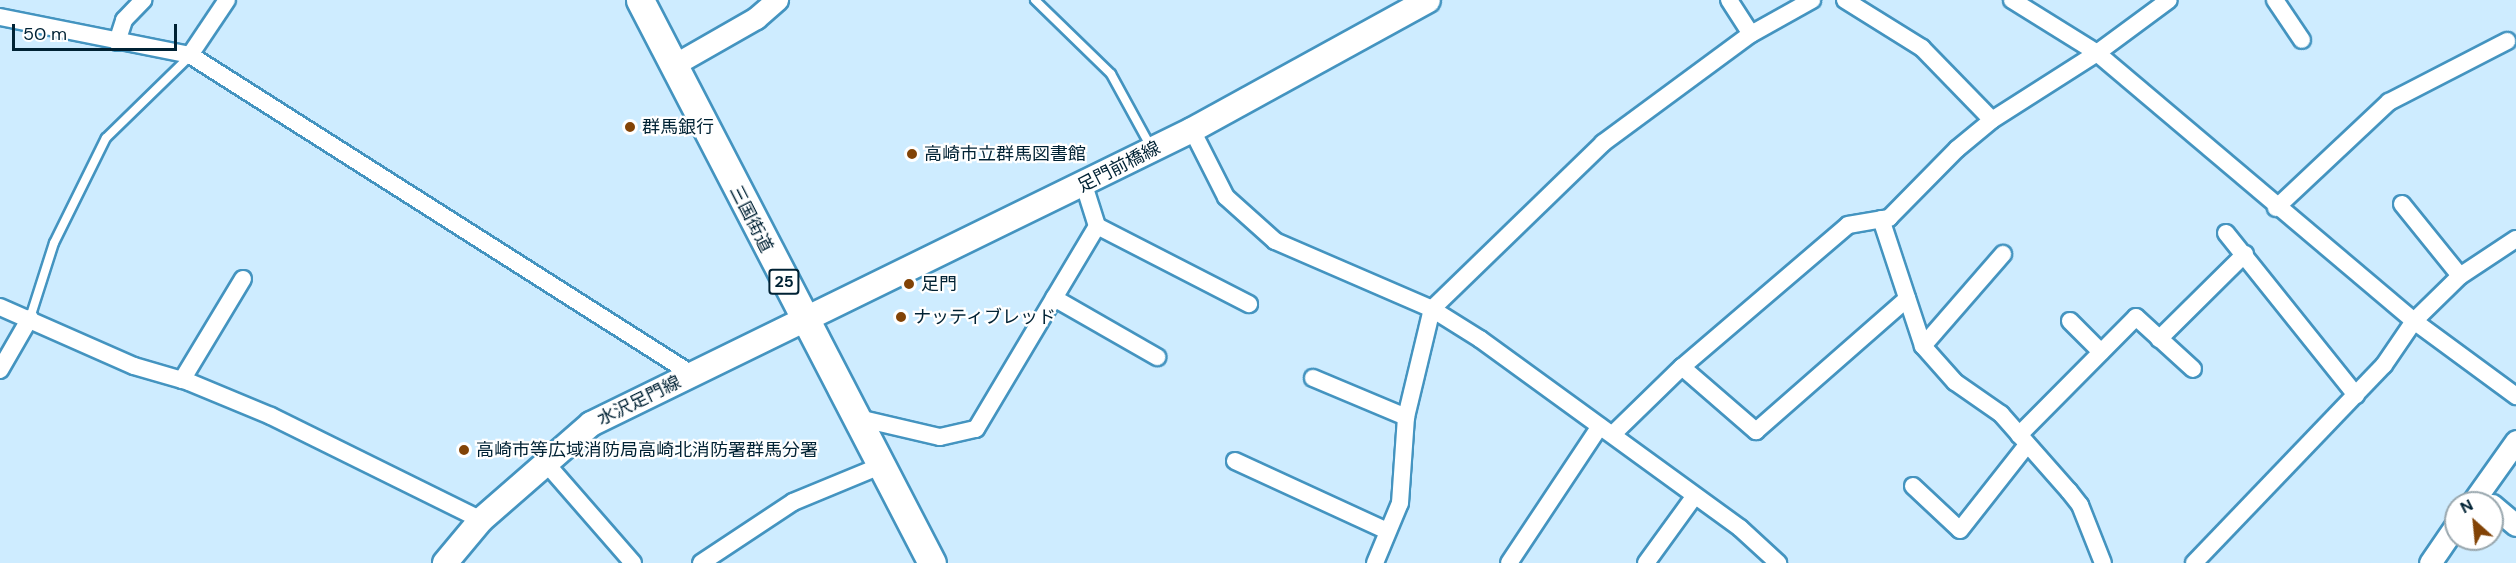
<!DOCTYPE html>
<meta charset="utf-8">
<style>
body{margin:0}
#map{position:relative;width:2516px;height:563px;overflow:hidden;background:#ceecff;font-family:"DM Sans","Noto Sans JP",sans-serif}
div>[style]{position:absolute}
.roads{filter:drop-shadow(2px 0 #4494c0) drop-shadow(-2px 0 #4494c0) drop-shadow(0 2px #4494c0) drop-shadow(0 -2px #4494c0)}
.service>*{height:8px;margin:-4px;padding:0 4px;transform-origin:4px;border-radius:4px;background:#fff}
.minor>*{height:16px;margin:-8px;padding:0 8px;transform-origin:8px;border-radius:8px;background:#fff}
.tertiary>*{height:21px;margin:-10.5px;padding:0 10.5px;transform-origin:10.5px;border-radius:10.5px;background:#fff}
.secondary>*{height:24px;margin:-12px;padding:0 12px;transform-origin:12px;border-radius:12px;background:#fff}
.primary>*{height:27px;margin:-13.5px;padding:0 13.5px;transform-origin:13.5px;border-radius:13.5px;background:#fff}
.dots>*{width:16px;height:16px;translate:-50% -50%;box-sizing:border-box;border:3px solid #fff;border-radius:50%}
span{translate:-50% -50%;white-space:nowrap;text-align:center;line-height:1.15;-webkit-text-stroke:4.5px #fff;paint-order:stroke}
.shield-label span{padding:2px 4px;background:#fff;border:2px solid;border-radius:4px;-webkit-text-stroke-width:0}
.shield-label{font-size:16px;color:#002234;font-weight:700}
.poi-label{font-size:18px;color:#002234}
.left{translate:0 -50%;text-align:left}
.street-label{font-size:18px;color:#002234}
.north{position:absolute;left:2444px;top:491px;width:60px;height:60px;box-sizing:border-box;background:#fff;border:2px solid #99a7ae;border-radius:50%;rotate:333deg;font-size:16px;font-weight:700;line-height:24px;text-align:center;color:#002234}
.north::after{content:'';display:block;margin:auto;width:21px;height:27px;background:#824306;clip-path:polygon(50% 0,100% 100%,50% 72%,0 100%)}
.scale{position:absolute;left:12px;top:24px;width:165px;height:27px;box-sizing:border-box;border:3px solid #002234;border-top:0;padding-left:8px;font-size:18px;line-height:21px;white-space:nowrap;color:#002234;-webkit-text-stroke:4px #fff;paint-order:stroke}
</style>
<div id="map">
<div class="roads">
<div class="service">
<div style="left:1035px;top:0;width:106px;rotate:44.2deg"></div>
<div style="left:1111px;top:74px;width:83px;rotate:61.3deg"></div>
<div style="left:30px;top:318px;width:79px;rotate:-72.3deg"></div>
<div style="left:54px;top:243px;width:117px;rotate:-63.7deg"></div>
<div style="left:106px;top:138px;width:117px;rotate:-44.3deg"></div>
</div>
<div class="minor">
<div style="left:1729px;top:0;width:40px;rotate:57.1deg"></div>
<div style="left:1845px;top:0;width:91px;rotate:31.9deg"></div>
<div style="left:1922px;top:48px;width:100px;rotate:45.8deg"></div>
<div style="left:2012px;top:0;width:100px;rotate:31.9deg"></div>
<div style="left:2097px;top:53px;width:415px;rotate:40.2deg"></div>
<div style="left:2414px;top:321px;width:127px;rotate:36.3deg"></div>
<div style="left:2275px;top:0;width:48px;rotate:56deg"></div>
<div style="left:0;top:17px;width:194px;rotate:11.3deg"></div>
<div style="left:190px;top:55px;width:596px;rotate:32.46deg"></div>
<div style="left:117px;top:42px;width:23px;rotate:-72deg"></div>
<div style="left:124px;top:20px;width:28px;rotate:-46deg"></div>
<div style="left:190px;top:55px;width:66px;rotate:-56.1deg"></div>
<div style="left:1192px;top:130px;width:75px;rotate:63.1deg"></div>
<div style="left:1226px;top:197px;width:66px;rotate:41.9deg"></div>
<div style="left:1275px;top:241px;width:171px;rotate:23.4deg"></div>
<div style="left:1432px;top:309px;width:57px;rotate:32deg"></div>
<div style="left:1480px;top:339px;width:321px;rotate:36deg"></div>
<div style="left:1740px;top:528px;width:52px;rotate:42.6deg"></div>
<div style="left:2402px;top:204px;width:92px;rotate:51.1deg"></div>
<div style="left:2276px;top:208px;width:155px;rotate:-43.2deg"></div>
<div style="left:2389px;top:102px;width:133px;rotate:-27.3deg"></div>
<div style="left:1881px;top:219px;width:134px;rotate:71.7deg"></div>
<div style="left:1923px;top:346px;width:48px;rotate:48.4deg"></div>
<div style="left:1955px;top:382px;width:56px;rotate:34.8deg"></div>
<div style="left:2001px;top:414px;width:103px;rotate:48.6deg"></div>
<div style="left:2069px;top:491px;width:18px;rotate:52deg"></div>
<div style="left:2080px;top:505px;width:62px;rotate:68.4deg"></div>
<div style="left:1097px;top:226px;width:171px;rotate:27.2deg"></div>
<div style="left:2226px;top:233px;width:208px;rotate:51.3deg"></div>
<div style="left:1054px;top:298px;width:119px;rotate:29.8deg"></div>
<div style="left:0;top:307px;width:146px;rotate:23.8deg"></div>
<div style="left:134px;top:366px;width:57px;rotate:16.2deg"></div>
<div style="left:189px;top:382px;width:89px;rotate:22.5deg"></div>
<div style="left:271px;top:416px;width:234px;rotate:26.3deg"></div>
<div style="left:2070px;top:321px;width:44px;rotate:45deg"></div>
<div style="left:2159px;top:339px;width:121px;rotate:-44.7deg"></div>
<div style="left:1923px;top:346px;width:122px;rotate:-49deg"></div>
<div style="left:1682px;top:367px;width:98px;rotate:40.9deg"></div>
<div style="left:1756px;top:431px;width:201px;rotate:-41.2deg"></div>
<div style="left:0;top:370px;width:60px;rotate:-60deg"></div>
<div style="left:1313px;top:378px;width:101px;rotate:22.8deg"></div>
<div style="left:182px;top:380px;width:118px;rotate:-58.9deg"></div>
<div style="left:854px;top:417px;width:88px;rotate:13.1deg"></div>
<div style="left:940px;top:437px;width:37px;rotate:-13deg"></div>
<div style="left:976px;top:429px;width:236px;rotate:-59.2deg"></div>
<div style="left:1097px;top:226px;width:43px;rotate:-107.6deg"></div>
<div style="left:1613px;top:434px;width:96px;rotate:-44.2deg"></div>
<div style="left:1682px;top:367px;width:218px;rotate:-40.5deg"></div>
<div style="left:1848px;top:225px;width:42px;rotate:-9.7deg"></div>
<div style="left:1889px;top:218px;width:97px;rotate:-45.4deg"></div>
<div style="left:1957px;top:149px;width:45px;rotate:-39.6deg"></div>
<div style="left:1992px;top:120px;width:125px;rotate:-32.5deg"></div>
<div style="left:2097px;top:53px;width:89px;rotate:-36.4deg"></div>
<div style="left:2019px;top:435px;width:166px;rotate:-45.2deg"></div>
<div style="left:2136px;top:317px;width:77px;rotate:42.4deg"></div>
<div style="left:1235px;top:461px;width:167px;rotate:24.7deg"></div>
<div style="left:545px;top:462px;width:134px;rotate:48.9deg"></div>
<div style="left:1913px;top:486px;width:64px;rotate:43.1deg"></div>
<div style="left:1960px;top:530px;width:108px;rotate:-51.8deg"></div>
<div style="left:701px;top:563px;width:110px;rotate:-33.5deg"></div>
<div style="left:793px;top:502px;width:94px;rotate:-22.5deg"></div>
<div style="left:1375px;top:563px;width:65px;rotate:-67.4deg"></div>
<div style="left:1400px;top:503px;width:86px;rotate:-86deg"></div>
<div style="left:1406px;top:417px;width:111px;rotate:-76.5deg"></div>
<div style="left:1432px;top:309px;width:238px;rotate:-44.1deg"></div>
<div style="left:1603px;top:143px;width:184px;rotate:-36.4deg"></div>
<div style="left:1751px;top:34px;width:70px;rotate:-29.1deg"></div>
<div style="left:1509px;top:563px;width:164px;rotate:-56.4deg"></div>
<div style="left:1646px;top:563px;width:82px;rotate:-54deg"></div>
<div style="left:2194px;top:563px;width:274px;rotate:-46.2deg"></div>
<div style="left:2384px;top:365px;width:53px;rotate:-55.7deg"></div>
<div style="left:2414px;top:321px;width:64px;rotate:-44.4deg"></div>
<div style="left:2460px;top:276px;width:67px;rotate:-33.5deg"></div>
</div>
<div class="tertiary">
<div style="left:672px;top:66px;width:97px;rotate:-29.7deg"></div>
<div style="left:756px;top:18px;width:28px;rotate:-41deg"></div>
<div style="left:2472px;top:503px;width:76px;rotate:-54.6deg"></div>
<div style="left:2492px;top:505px;width:31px;rotate:40deg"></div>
<div style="left:2430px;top:563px;width:46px;rotate:-55.6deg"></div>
</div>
<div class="secondary">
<div style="left:445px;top:563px;width:56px;rotate:-50.1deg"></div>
<div style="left:481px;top:520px;width:146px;rotate:-41.1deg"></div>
<div style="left:591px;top:424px;width:669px;rotate:-26.07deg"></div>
<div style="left:1192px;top:130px;width:269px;rotate:-28.8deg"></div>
</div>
<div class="primary">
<div style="left:640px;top:0;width:634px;rotate:62.59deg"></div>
</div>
</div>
<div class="dots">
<div style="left:630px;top:127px;background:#824306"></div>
<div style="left:912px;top:154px;background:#824306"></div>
<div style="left:909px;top:284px;background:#824306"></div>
<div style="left:901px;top:317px;background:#824306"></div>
<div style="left:464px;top:450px;background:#824306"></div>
</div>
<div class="shield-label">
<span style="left:784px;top:282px">25</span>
</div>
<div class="poi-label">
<span class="left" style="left:642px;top:127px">群馬銀行</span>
<span class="left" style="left:924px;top:154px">高崎市立群馬図書館</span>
<span class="left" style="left:921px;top:284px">足門</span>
<span class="left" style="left:913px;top:317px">ナッティブレッド</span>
<span class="left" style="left:476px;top:450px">高崎市等広域消防局高崎北消防署群馬分署</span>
</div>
<div class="street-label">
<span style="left:1119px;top:167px;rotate:-27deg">足門前橋線</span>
<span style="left:751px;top:219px;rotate:63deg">三国街道</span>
<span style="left:639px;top:401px;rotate:-26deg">水沢足門線</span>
</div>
<div class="north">N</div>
<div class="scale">50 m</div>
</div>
